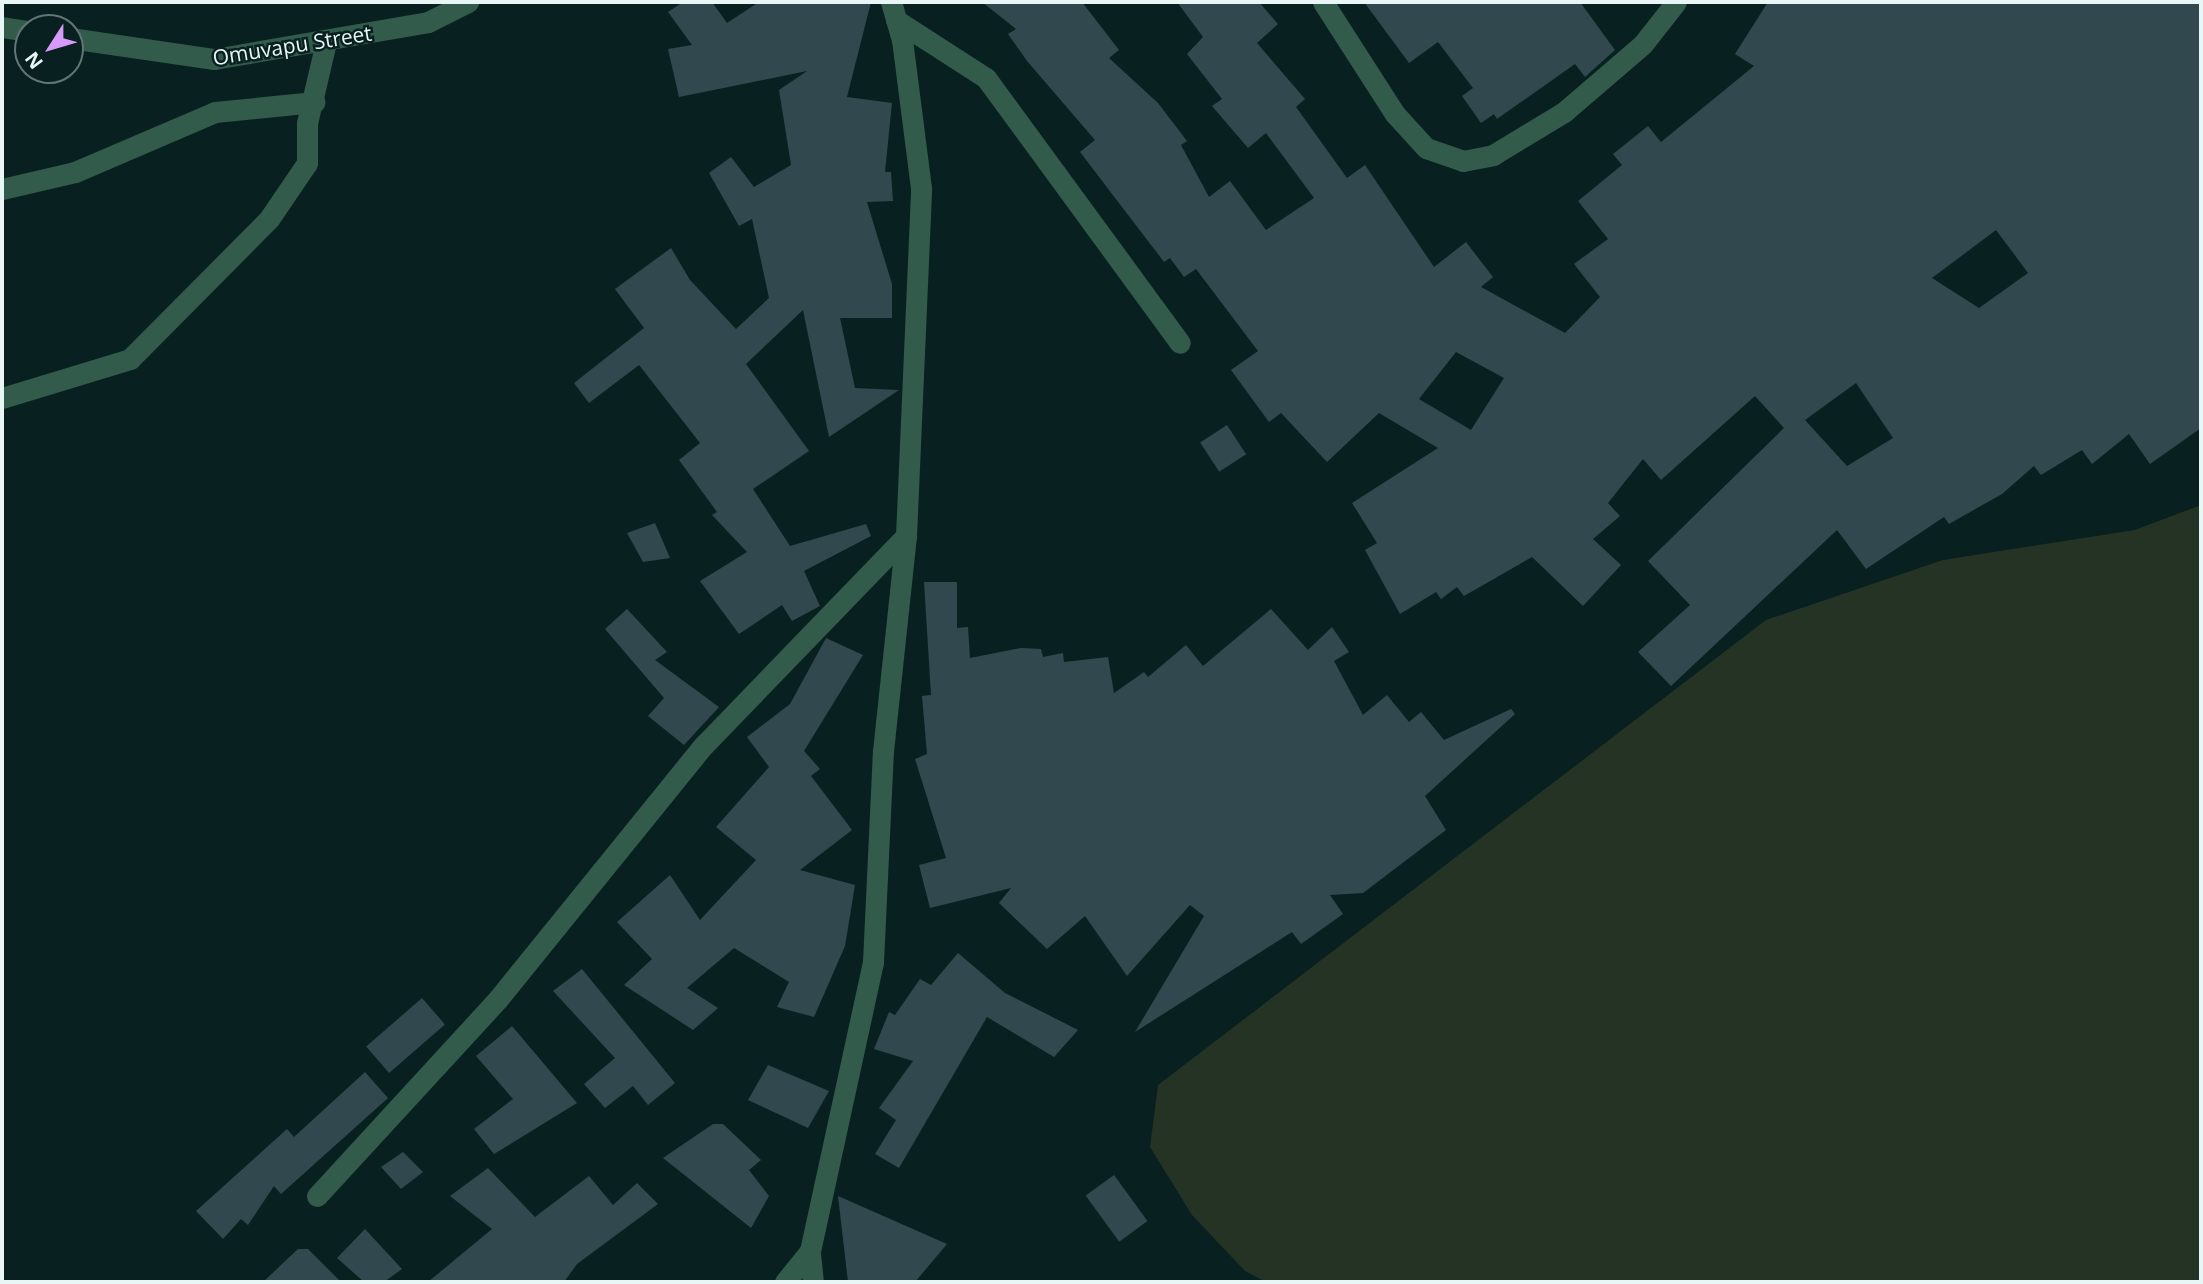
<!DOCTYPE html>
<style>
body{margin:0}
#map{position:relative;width:2203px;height:1284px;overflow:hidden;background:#082120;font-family:"Open Sans",sans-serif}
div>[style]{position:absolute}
.green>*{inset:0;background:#253324}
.building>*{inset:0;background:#30484e;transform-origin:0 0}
.minor>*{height:21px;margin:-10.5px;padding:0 10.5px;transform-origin:10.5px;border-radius:10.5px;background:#335b4b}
span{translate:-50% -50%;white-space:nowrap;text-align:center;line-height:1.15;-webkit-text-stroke:5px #082120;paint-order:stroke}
.street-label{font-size:21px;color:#e8f6f5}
.frame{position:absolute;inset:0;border:4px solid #e8f6f5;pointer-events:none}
.north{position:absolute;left:14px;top:14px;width:70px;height:70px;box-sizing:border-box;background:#082120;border:2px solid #627675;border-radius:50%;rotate:233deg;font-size:19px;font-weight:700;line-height:28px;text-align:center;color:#e8f6f5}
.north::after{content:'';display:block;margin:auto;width:24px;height:32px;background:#d89af8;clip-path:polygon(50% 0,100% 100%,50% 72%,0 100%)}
</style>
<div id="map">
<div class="green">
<div style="clip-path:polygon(2201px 505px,2201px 1282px,1266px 1282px,1245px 1271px,1192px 1215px,1150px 1147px,1158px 1085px,1766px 620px,1943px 560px,2135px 530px)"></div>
</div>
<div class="building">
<div style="clip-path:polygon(683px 2px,712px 2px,727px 23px,759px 2px,871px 2px,847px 97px,892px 103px,885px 172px,891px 172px,893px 201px,867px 202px,892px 284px,892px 318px,840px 318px,855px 388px,899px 390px,829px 437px,803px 310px,746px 364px,809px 451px,753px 489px,790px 546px,866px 524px,871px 536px,804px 571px,820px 606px,792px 621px,782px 605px,739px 634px,700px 581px,747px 552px,712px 515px,717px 512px,679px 460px,700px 443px,639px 365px,589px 403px,574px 383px,644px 328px,615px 289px,671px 248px,690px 280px,736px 329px,769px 298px,752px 219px,739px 226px,709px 173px,731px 157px,754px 187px,791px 165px,779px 90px,807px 71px,679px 97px,668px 49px,692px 45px,668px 12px)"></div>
<div style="clip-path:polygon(evenodd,982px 2px,1082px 2px,1119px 50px,1109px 58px,1158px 103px,1187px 141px,1181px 145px,1209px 197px,1230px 181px,1266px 230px,1314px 198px,1266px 133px,1248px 148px,1212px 106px,1222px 99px,1187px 54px,1203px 37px,1177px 2px,1259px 2px,1278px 24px,1257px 43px,1305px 99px,1296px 107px,1347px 178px,1365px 165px,1434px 267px,1466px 242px,1493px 277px,1481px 287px,1565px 333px,1600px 297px,1574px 264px,1608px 239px,1578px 201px,1622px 165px,1613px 154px,1648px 126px,1661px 142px,1754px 66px,1735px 54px,1768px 2px,2201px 2px,2201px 428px,2150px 464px,2129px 434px,2092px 464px,2082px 450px,2041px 475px,2034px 466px,2002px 494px,1949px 524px,1944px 517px,1866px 569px,1837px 530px,1671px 686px,1638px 652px,1690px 605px,1648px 561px,1784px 428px,1755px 396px,1661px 480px,1643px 459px,1608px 503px,1620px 516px,1593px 539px,1621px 565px,1583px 606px,1532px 557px,1464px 596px,1457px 587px,1441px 599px,1436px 592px,1400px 614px,1365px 550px,1377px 543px,1352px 503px,1438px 448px,1379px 413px,1327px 462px,1281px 413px,1269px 422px,1231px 370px,1258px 351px,1196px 269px,1184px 277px,1170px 258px,1164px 262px,1080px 152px,1095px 140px,1027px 61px,1008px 34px,1016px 29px,982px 2px,1996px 230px,2028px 273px,1979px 308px,1932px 278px,1996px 230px,982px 2px,1456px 352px,1504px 378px,1471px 430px,1419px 399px,1456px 352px,982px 2px,1856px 383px,1893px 438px,1847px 466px,1805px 420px,1856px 383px)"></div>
<div style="clip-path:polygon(1364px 2px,1580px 2px,1615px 50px,1585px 77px,1575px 64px,1497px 119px,1494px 114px,1481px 123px,1462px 96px,1473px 88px,1438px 42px,1409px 63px)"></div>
<div style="left:1227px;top:425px;width:35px;height:32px;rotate:57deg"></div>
<div style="clip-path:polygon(655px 523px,670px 558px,643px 562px,627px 533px)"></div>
<div style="clip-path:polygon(924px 582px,957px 582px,957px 628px,968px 627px,970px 658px,1021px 648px,1041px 649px,1043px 657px,1063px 653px,1064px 662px,1108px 657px,1114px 693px,1144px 672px,1148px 677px,1186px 645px,1203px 666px,1271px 609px,1308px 650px,1332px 627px,1349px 652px,1334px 661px,1363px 715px,1387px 695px,1409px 722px,1421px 712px,1444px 740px,1511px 709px,1515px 714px,1425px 796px,1446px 830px,1363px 893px,1330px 895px,1343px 914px,1301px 944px,1292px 932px,1135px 1032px,1204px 916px,1190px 905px,1127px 976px,1085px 916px,1047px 949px,999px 903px,1011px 888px,930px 908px,919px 865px,946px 858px,915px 759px,927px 754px,922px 696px,931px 695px)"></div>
<div style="clip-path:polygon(627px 609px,667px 652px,655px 660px,719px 707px,684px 745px,648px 716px,664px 698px,605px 629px)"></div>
<div style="clip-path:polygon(826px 638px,863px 655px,804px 751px,820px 769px,811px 776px,852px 830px,800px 870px,855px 885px,845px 946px,814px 1017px,777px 1007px,789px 982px,734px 948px,687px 988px,718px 1008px,693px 1030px,624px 985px,652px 959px,617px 922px,670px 875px,700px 920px,756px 860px,716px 827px,769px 767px,747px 737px,790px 704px)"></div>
<div style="clip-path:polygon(958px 953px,1005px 993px,1078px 1030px,1054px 1057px,987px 1017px,899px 1168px,875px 1154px,896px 1120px,879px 1108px,913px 1061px,874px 1049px,889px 1012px,895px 1015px,920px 979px,931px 985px)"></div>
<div style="clip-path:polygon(582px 969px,675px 1083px,648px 1105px,633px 1086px,605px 1108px,584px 1084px,615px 1058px,553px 991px)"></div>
<div style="left:422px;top:998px;width:35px;height:74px;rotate:49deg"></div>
<div style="clip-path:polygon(512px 1026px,577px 1103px,494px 1154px,474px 1129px,513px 1099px,476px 1056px)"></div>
<div style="clip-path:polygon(768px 1065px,829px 1091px,808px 1128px,748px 1100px)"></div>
<div style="clip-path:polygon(365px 1072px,388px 1098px,281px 1194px,274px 1186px,248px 1225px,241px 1219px,223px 1239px,196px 1211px,287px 1129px,294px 1137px)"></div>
<div style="clip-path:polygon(713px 1124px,723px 1124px,761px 1160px,749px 1170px,769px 1196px,751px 1228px,663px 1158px)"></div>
<div style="clip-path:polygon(403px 1152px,423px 1172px,401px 1189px,381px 1167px)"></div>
<div style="clip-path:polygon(488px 1168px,535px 1217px,589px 1176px,613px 1205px,637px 1183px,658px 1204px,577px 1264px,564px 1282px,428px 1282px,492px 1229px,450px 1196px)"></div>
<div style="left:1114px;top:1175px;width:57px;height:35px;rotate:54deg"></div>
<div style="clip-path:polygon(838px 1196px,947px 1244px,915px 1282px,848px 1282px)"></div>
<div style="clip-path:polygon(365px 1229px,402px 1269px,384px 1282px,364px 1282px,337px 1258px)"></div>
<div style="clip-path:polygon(298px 1249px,308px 1249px,341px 1282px,263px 1282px)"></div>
</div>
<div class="minor">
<div style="left:1323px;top:2px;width:133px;rotate:57.3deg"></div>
<div style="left:1395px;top:114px;width:46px;rotate:47.6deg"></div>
<div style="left:1426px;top:148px;width:39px;rotate:19deg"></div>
<div style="left:1463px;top:161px;width:31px;rotate:-11deg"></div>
<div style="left:1493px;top:155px;width:83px;rotate:-31.2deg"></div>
<div style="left:1564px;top:112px;width:104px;rotate:-40.7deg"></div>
<div style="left:1643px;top:44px;width:53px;rotate:-51.8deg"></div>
<div style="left:896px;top:20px;width:107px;rotate:32.8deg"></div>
<div style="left:986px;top:78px;width:328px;rotate:53.8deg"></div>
<div style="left:2px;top:27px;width:26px;rotate:9deg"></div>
<div style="left:70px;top:38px;width:146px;rotate:8.3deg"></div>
<div style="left:214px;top:59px;width:217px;rotate:-9.8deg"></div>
<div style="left:428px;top:22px;width:45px;rotate:-26.6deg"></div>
<div style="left:2px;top:189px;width:75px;rotate:-13.1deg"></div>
<div style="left:75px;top:172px;width:152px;rotate:-23.2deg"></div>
<div style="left:215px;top:112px;width:100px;rotate:-5.7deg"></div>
<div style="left:2px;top:398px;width:134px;rotate:-16.9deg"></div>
<div style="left:130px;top:359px;width:197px;rotate:-45.2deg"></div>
<div style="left:269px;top:219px;width:68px;rotate:-55.8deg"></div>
<div style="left:307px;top:163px;width:40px;rotate:-90deg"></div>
<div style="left:307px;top:123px;width:83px;rotate:-76.8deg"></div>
<div style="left:317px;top:1196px;width:268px;rotate:-47.4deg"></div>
<div style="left:498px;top:999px;width:327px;rotate:-51deg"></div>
<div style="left:704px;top:745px;width:291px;rotate:-46deg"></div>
<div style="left:785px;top:1282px;width:40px;rotate:-51deg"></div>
<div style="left:813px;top:1282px;width:31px;rotate:-96deg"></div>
<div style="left:810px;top:1251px;width:296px;rotate:-77.7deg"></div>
<div style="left:873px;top:962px;width:211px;rotate:-87.3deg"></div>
<div style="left:883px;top:751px;width:216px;rotate:-83.9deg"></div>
<div style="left:906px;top:536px;width:348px;rotate:-87.5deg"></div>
<div style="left:921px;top:188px;width:149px;rotate:-97.3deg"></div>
<div style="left:902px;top:40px;width:40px;rotate:-106deg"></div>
</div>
<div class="street-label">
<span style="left:292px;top:45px;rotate:-9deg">Omuvapu Street</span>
</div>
<div class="frame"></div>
<div class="north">N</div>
</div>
